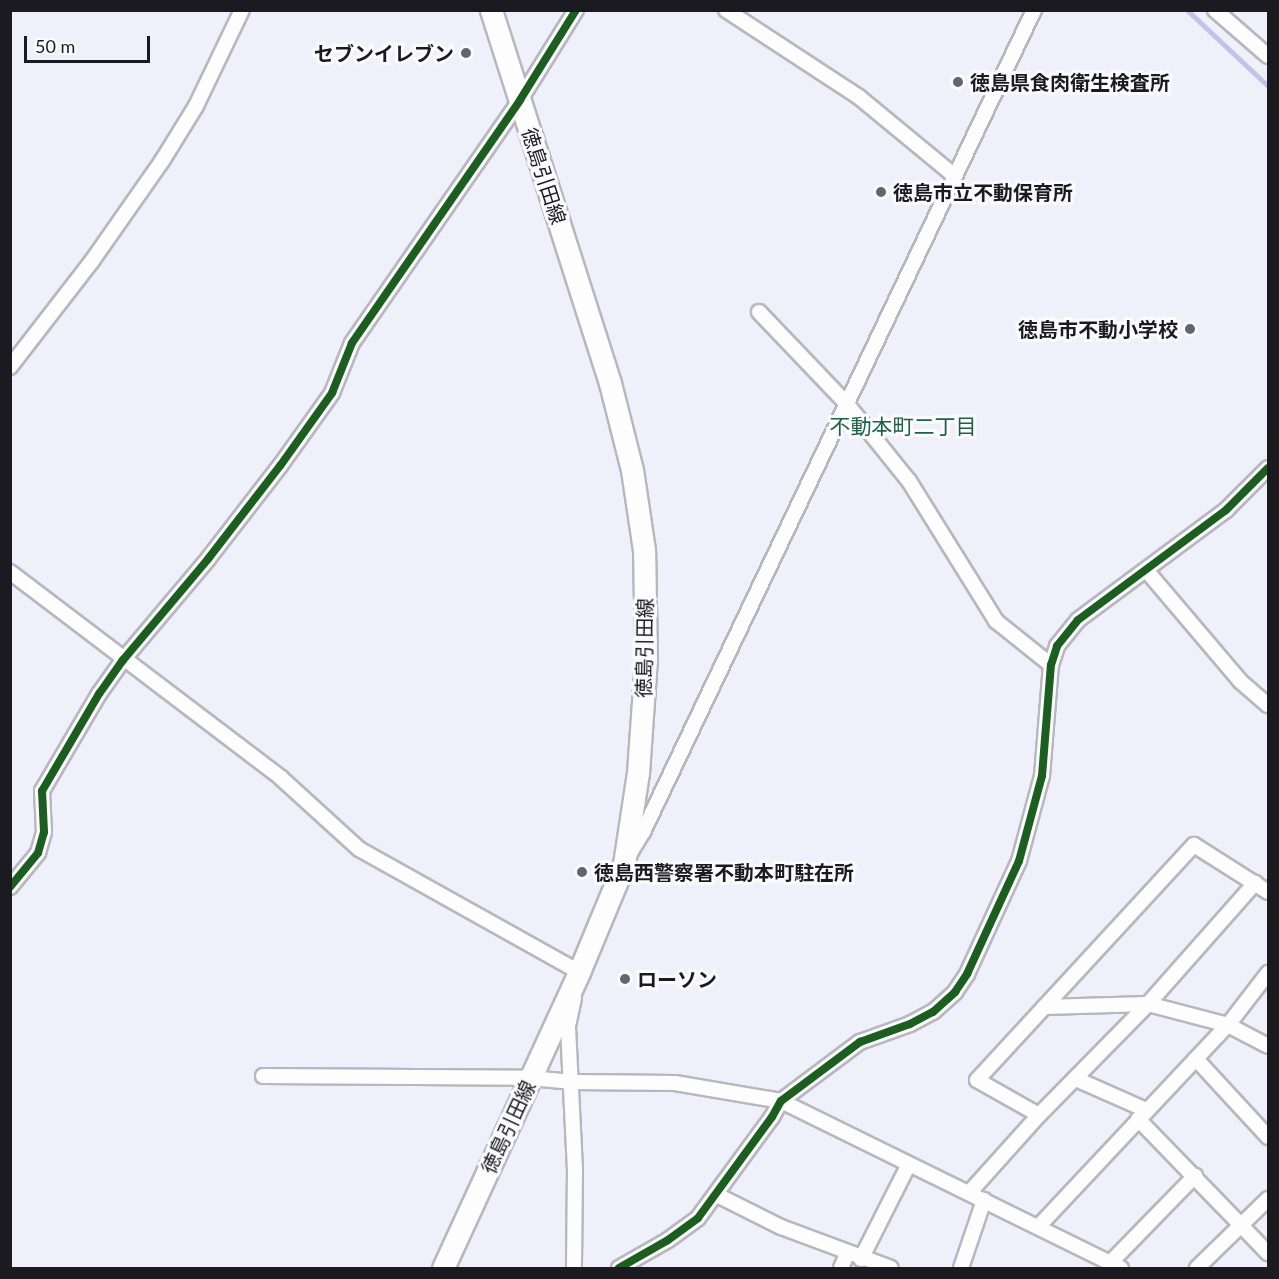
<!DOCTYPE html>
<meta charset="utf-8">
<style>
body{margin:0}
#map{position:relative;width:1279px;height:1279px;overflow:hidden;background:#f0f0fa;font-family:Lato,"Noto Sans JP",sans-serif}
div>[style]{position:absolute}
.stream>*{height:5px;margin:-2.5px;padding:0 2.5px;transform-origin:2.5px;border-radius:2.5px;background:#c5c1e8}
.roads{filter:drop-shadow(2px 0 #b8b7bf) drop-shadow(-2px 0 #b8b7bf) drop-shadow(0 2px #b8b7bf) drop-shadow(0 -2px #b8b7bf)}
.minor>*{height:14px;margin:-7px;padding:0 7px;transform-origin:7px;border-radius:7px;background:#fdfdfe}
.primary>*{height:21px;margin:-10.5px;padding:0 10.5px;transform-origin:10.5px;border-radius:10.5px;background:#fdfdfe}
.cycleway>*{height:8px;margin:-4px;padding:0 4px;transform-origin:4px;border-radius:4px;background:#1b5e20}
.dots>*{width:16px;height:16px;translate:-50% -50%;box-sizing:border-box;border:3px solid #fbfbfe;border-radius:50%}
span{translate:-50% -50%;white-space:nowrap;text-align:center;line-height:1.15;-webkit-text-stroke:6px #fbfbfe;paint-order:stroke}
.poi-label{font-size:20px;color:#1a1a20;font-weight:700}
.right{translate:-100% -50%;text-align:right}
.left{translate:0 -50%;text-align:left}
.street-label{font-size:20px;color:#1a1a20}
.neighbourhood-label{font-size:21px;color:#1f6147}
.frame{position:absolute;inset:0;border:12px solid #1a1a20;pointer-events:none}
.scale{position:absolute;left:24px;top:36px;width:126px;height:27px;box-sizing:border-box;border:3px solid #1a1a20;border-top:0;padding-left:8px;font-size:18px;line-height:21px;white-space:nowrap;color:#1a1a20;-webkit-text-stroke:4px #fbfbfe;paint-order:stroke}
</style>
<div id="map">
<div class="stream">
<div style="left:1187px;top:10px;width:111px;rotate:43.2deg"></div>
</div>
<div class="roads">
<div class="minor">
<div style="left:726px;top:10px;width:159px;rotate:33.2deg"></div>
<div style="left:859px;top:97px;width:124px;rotate:39.5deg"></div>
<div style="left:1215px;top:10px;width:70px;rotate:41deg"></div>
<div style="left:759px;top:312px;width:127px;rotate:46.3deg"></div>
<div style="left:847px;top:404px;width:99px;rotate:51.2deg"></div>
<div style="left:909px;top:481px;width:165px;rotate:58.1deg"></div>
<div style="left:996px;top:621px;width:70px;rotate:38.7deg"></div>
<div style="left:10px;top:367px;width:134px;rotate:-52.3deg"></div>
<div style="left:92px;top:261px;width:122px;rotate:-55deg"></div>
<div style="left:162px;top:161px;width:65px;rotate:-58.3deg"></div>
<div style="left:196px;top:106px;width:106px;rotate:-64.4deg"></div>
<div style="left:1146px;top:570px;width:145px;rotate:49.7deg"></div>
<div style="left:1240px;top:681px;width:37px;rotate:41deg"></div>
<div style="left:10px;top:572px;width:340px;rotate:37.2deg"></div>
<div style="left:281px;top:778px;width:105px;rotate:42.3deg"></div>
<div style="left:359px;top:849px;width:252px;rotate:29.2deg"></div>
<div style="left:579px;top:972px;width:7px;rotate:106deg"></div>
<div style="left:629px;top:855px;width:27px;rotate:-59deg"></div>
<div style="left:643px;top:832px;width:910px;rotate:-64.56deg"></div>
<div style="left:10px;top:887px;width:44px;rotate:-50.5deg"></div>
<div style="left:38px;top:853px;width:22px;rotate:-74deg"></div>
<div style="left:44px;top:832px;width:41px;rotate:-92.8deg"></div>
<div style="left:42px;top:791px;width:113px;rotate:-59.6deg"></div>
<div style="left:99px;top:694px;width:42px;rotate:-54.8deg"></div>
<div style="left:123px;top:660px;width:132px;rotate:-49.9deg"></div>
<div style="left:208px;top:559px;width:118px;rotate:-52.3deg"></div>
<div style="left:280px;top:466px;width:90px;rotate:-54.5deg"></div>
<div style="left:332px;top:393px;width:54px;rotate:-68.2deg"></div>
<div style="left:352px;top:343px;width:295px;rotate:-55.3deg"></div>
<div style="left:520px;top:100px;width:106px;rotate:-58.1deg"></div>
<div style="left:574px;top:998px;width:30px;rotate:102deg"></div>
<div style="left:568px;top:1027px;width:142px;rotate:87.2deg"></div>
<div style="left:575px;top:1169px;width:99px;rotate:90.6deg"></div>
<div style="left:1044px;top:1007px;width:104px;rotate:-1.7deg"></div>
<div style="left:1148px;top:1004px;width:83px;rotate:14.7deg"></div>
<div style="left:1228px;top:1025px;width:45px;rotate:27.7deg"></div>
<div style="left:1196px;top:1059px;width:106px;rotate:47.3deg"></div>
<div style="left:263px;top:1076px;width:267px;rotate:0.4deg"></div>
<div style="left:530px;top:1078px;width:43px;rotate:5.3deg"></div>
<div style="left:573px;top:1082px;width:102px;rotate:0.6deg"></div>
<div style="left:675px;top:1083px;width:108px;rotate:9.6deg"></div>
<div style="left:781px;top:1101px;width:379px;rotate:26.2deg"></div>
<div style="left:1076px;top:1079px;width:77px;rotate:23.9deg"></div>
<div style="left:1039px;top:1115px;width:71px;rotate:-150.6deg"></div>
<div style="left:977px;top:1080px;width:320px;rotate:-47.3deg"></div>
<div style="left:1194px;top:845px;width:88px;rotate:32.4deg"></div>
<div style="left:1138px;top:1119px;width:187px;rotate:45.9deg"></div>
<div style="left:969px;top:1193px;width:105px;rotate:-48.1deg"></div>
<div style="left:1039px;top:1115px;width:156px;rotate:-45.5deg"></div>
<div style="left:1148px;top:1004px;width:162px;rotate:-48.5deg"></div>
<div style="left:717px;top:1195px;width:72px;rotate:26.6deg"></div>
<div style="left:781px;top:1227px;width:117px;rotate:20.4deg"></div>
<div style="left:1038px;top:1227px;width:277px;rotate:-46.8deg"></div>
<div style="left:1228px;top:1025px;width:66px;rotate:-52.4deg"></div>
<div style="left:861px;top:1259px;width:106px;rotate:-63.2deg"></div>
<div style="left:1110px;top:1263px;width:122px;rotate:-45.7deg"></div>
<div style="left:619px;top:1268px;width:56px;rotate:-29.7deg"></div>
<div style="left:668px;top:1240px;width:37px;rotate:-36deg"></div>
<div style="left:698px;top:1218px;width:125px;rotate:-53.8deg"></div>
<div style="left:772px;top:1117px;width:18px;rotate:-61deg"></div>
<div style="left:781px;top:1101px;width:99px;rotate:-36.8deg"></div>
<div style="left:860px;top:1042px;width:53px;rotate:-19.8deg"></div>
<div style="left:910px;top:1024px;width:26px;rotate:-28deg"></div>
<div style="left:933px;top:1012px;width:30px;rotate:-42deg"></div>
<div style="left:955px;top:992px;width:22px;rotate:-56deg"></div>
<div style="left:967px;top:974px;width:124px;rotate:-65.3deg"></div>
<div style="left:1019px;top:861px;width:88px;rotate:-74.9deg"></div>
<div style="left:1042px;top:776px;width:111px;rotate:-85.4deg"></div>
<div style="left:1051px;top:665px;width:20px;rotate:-72deg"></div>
<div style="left:1057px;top:646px;width:33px;rotate:-51deg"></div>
<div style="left:1078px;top:620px;width:184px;rotate:-36.6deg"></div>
<div style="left:1226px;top:510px;width:59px;rotate:-45deg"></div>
<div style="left:841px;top:1268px;width:15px;rotate:-67deg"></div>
<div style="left:961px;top:1268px;width:72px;rotate:-71.3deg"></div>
<div style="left:1197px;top:1268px;width:99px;rotate:-44.2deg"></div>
</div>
<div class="primary">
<div style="left:443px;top:1268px;width:326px;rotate:-65.3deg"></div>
<div style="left:579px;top:972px;width:117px;rotate:-67.4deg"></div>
<div style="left:624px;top:864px;width:92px;rotate:-81.3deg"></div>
<div style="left:638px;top:773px;width:113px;rotate:-86deg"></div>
<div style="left:646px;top:660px;width:110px;rotate:-91deg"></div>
<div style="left:644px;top:550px;width:81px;rotate:-98.5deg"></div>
<div style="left:632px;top:470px;width:90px;rotate:-104.2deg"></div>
<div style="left:610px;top:383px;width:392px;rotate:-107.7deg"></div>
</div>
</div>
<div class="cycleway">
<div style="left:10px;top:887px;width:44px;rotate:-50.5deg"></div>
<div style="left:38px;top:853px;width:22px;rotate:-74deg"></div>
<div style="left:44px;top:832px;width:41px;rotate:-92.8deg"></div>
<div style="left:42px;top:791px;width:113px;rotate:-59.6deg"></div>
<div style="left:99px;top:694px;width:42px;rotate:-54.8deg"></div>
<div style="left:123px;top:660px;width:132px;rotate:-49.9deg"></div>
<div style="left:208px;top:559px;width:118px;rotate:-52.3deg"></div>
<div style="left:280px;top:466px;width:90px;rotate:-54.5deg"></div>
<div style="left:332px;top:393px;width:54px;rotate:-68.2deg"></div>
<div style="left:352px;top:343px;width:295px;rotate:-55.3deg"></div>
<div style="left:520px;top:100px;width:106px;rotate:-58.1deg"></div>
<div style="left:619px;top:1268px;width:56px;rotate:-29.7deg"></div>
<div style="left:668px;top:1240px;width:37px;rotate:-36deg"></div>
<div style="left:698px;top:1218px;width:125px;rotate:-53.8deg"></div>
<div style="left:772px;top:1117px;width:18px;rotate:-61deg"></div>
<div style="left:781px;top:1101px;width:99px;rotate:-36.8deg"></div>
<div style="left:860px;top:1042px;width:53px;rotate:-19.8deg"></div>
<div style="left:910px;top:1024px;width:26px;rotate:-28deg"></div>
<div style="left:933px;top:1012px;width:30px;rotate:-42deg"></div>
<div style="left:955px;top:992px;width:22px;rotate:-56deg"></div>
<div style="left:967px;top:974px;width:124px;rotate:-65.3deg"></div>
<div style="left:1019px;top:861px;width:88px;rotate:-74.9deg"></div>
<div style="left:1042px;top:776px;width:111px;rotate:-85.4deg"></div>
<div style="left:1051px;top:665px;width:20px;rotate:-72deg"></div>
<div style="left:1057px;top:646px;width:33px;rotate:-51deg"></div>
<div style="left:1078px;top:620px;width:184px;rotate:-36.6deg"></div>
<div style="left:1226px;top:510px;width:59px;rotate:-45deg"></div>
</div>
<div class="dots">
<div style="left:466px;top:53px;background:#65656c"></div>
<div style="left:958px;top:82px;background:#65656c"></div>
<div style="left:881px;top:192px;background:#65656c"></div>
<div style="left:1190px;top:329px;background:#65656c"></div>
<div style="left:582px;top:872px;background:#65656c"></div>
<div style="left:625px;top:979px;background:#65656c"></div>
</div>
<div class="poi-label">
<span class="right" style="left:454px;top:53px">セブンイレブン</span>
<span class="left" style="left:970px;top:82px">徳島県食肉衛生検査所</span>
<span class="left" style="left:893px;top:192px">徳島市立不動保育所</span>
<span class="right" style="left:1178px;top:329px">徳島市不動小学校</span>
<span class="left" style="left:594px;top:872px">徳島西警察署不動本町駐在所</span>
<span class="left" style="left:637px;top:979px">ローソン</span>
</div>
<div class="street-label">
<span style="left:544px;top:176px;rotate:72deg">徳島引田線</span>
<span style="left:644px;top:648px;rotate:-89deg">徳島引田線</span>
<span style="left:508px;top:1127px;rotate:-65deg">徳島引田線</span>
</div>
<div class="neighbourhood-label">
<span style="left:903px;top:426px">不動本町二丁目</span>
</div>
<div class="frame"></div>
<div class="scale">50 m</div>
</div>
